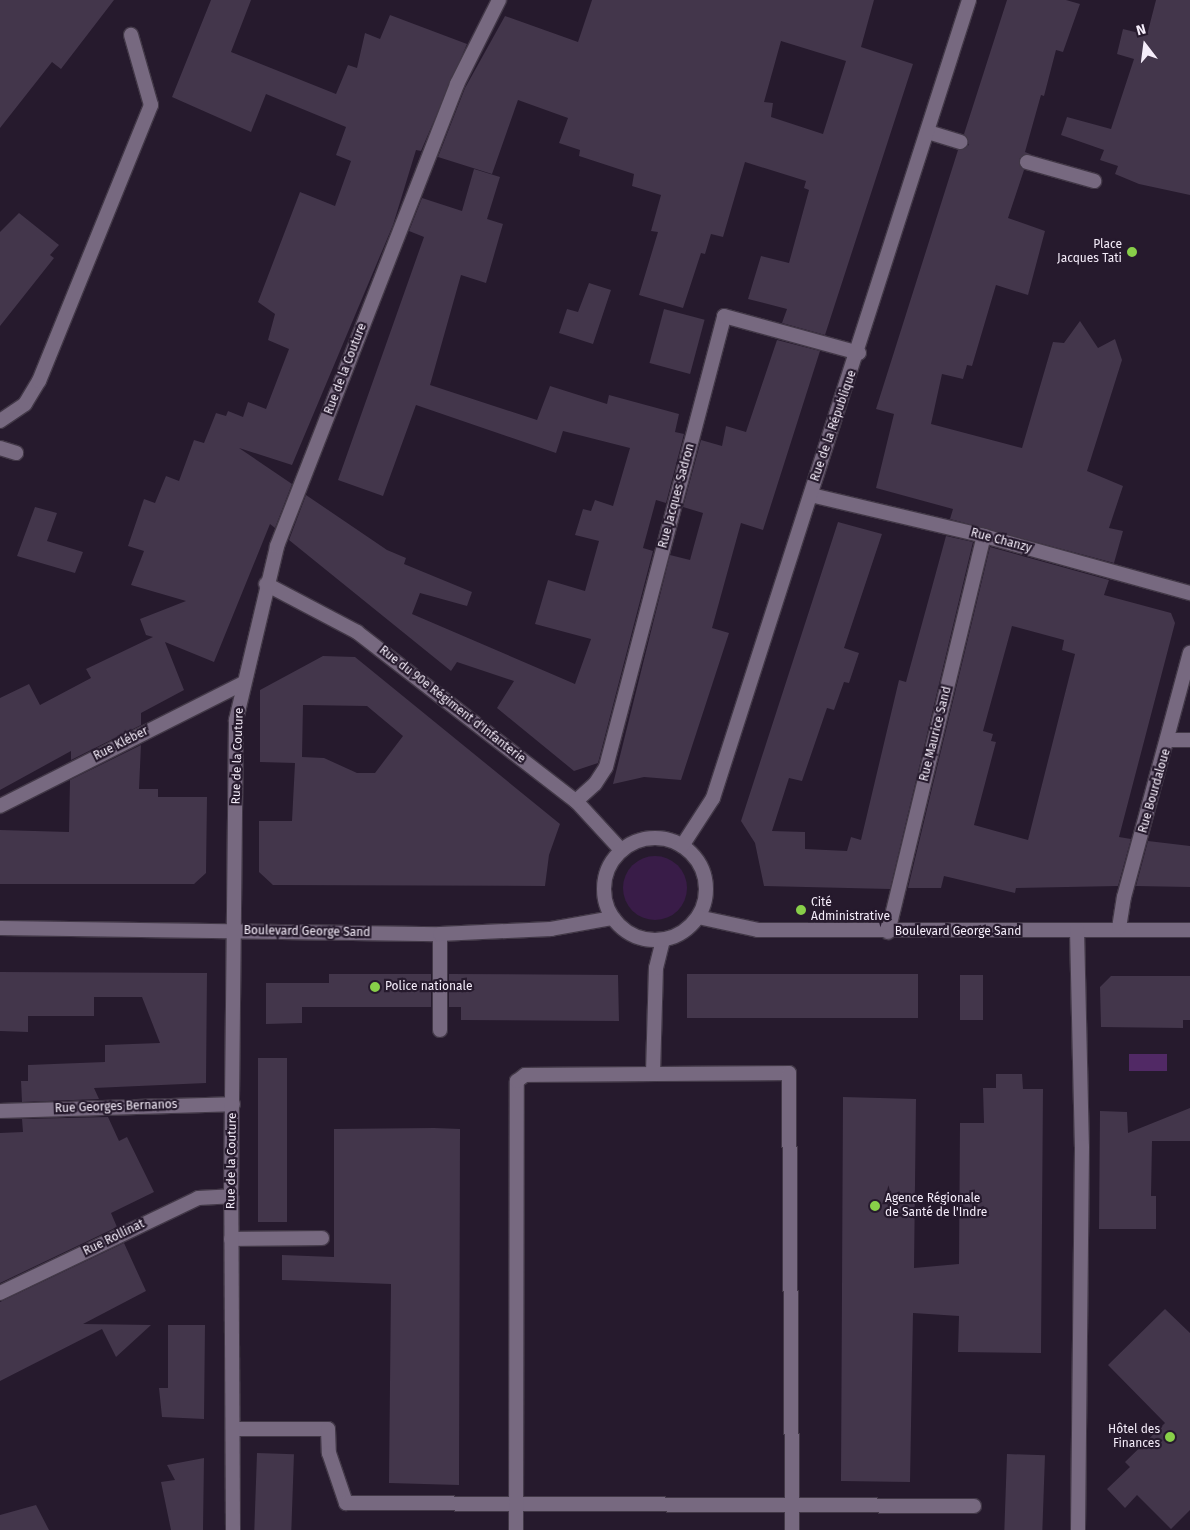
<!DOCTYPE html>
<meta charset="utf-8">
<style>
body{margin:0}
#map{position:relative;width:1190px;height:1530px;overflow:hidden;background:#261a2d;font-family:"Fira Sans",sans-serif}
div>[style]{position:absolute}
.green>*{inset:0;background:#391c48}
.round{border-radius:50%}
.water>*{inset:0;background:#512965;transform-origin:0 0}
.building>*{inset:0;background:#43364b;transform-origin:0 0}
.roads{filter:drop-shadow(1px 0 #423847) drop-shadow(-1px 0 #423847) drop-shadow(0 1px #423847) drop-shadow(0 -1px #423847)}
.service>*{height:14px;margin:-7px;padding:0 7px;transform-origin:7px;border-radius:7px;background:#776980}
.minor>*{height:14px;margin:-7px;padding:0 7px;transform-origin:7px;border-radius:7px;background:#776980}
.minor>.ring{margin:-7px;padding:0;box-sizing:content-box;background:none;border:14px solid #776980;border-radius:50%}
.dots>*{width:14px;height:14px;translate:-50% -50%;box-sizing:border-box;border:2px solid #261a2d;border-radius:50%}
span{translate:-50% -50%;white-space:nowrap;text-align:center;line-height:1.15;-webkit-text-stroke:4.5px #261a2d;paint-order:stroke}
.poi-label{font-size:12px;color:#f5edfa}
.right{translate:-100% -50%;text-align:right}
.left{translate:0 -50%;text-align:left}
.street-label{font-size:12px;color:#f5edfa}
.north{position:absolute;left:1120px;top:20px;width:50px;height:50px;-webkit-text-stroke:4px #261a2d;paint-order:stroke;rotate:345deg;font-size:14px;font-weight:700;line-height:20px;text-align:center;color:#f5edfa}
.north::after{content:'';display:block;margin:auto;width:18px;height:22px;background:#f5edfa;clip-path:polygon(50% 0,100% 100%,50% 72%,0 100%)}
</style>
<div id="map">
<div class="green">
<div class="round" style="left:623px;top:856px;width:64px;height:64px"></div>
</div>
<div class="water">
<div style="left:1129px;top:1054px;width:38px;height:17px"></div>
</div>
<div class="building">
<div style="clip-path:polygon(0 0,114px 0,61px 69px,52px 62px,0 128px)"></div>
<div style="clip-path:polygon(211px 0,251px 0,231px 52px,336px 94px,348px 65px,357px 68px,365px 33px,380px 39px,390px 15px,467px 44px,421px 151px,416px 150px,393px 225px,292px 465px,239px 448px,292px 484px,275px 528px,270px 524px,214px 662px,165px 642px,184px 690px,141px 713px,141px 725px,71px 760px,71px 751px,0 790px,0 698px,29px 684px,40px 705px,91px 678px,86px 669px,153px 637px,146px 635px,140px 619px,186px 601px,131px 585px,144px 551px,128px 546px,144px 499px,155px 503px,166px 476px,179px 481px,194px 440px,204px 443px,216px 413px,226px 416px,228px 411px,243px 417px,248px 402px,266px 409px,289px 349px,268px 340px,275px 314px,258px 302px,300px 192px,335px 206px,351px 161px,336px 155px,346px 127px,266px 94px,251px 132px,172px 97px)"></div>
<div style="clip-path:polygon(evenodd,592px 0,874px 0,861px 47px,913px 64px,825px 335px,782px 323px,787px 309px,748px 299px,761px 256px,789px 263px,809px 190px,804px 188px,806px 181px,745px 162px,723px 237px,711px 234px,705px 254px,701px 253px,683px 308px,639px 295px,658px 232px,651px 231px,661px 195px,632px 186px,634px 174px,579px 156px,580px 150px,559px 143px,568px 118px,518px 100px,492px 174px,438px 157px,465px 88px,505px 16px,578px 42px,592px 0,781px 41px,846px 61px,823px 134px,771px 117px,773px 103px,764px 102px,781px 41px)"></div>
<div style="clip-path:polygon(1007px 0,1066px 0,1080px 4px,1063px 52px,1056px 50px,1044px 96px,1041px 95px,1025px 152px,1030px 154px,1019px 159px,1024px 170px,1008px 218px,1045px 231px,1028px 295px,996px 285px,972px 366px,967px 365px,963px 379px,942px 374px,931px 424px,1022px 448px,1053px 342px,1064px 343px,1080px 321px,1098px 348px,1115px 339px,1122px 360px,1087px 471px,1123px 486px,1109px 528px,1123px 531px,1114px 563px,950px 519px,953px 509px,876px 488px,894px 414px,876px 409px,958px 150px,969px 145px,964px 134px)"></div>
<div style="clip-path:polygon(1156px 0,1190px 0,1190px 195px,1139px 184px,1115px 174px,1118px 166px,1100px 160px,1104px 150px,1061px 135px,1067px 117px,1111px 129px,1134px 59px,1117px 54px,1123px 29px,1147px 35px)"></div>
<div style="clip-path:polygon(474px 169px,500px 177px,487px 219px,503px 224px,486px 283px,461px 275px,430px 385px,537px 420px,550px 386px,607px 404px,609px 395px,679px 414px,675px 432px,684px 434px,666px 503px,656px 500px,643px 548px,653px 551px,598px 763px,574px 771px,497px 708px,514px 681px,457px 662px,451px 671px,289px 540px,306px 495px,387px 550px,406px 558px,404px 564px,472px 592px,467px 606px,420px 593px,412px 614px,575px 684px,591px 639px,535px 624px,548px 580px,585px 591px,599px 541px,575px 535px,583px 509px,591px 511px,595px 500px,613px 506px,630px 448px,563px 431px,556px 453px,416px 405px,383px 496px,338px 480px,424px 237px,409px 231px,422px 198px,462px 211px)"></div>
<div style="clip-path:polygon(19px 213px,59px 245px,50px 255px,54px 258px,0 326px,0 232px)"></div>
<div style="clip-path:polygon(589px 283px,611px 290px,593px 344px,559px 333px,567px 309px,578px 312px)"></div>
<div style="left:664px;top:309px;width:42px;height:56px;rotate:15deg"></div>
<div style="clip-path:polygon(777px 340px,820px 351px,763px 530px,741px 523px,712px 628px,729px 633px,681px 780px,644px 777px,613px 784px,670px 555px,690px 560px,703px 513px,683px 507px,701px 440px,722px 446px,726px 426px,746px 432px)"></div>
<div style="clip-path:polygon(35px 507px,57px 513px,47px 541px,83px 552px,75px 573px,17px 556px)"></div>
<div style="clip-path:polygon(838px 522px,882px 534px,844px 648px,859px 653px,849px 683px,844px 682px,834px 710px,827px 708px,802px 781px,789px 778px,772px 831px,805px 832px,805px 849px,847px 851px,851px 837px,861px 840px,899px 680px,906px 682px,946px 536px,973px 542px,890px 889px,764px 886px,755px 843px,741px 821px)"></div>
<div style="clip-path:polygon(evenodd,990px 547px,1109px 580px,1104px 595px,1171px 613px,1175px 623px,1119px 837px,1131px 839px,1118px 886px,1016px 888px,1015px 893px,944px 876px,941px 888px,908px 888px,990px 547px,1012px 626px,1064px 640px,1062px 650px,1075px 654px,1028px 840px,974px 825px,996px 742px,991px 741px,993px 734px,983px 731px,1012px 626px)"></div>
<div style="clip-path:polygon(evenodd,323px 656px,355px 657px,560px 824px,549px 855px,545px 886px,273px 885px,259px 872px,259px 821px,292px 821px,295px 763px,260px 762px,260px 690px,323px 656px,303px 705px,367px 706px,403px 736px,375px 773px,357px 773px,324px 758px,302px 757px,303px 705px)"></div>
<div style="clip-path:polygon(141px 745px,139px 789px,158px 789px,158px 797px,207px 797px,206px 873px,194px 884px,0 884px,0 830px,69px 832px,70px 780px)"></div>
<div style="clip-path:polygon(1148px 841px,1190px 846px,1190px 887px,1136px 886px)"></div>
<div style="clip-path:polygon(0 972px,207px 973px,206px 1083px,94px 1088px,99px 1099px,22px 1102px,21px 1081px,28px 1081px,28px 1065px,105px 1062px,105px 1045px,160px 1043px,142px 997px,94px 997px,94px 1016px,28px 1016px,28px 1032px,0 1031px)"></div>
<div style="clip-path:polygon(329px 974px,431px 974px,431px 1007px,302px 1007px,302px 1023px,266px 1024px,266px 983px,329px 983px)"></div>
<div style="clip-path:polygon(449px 974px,618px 975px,619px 1021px,461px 1020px,461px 1007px,449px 1007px)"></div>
<div style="left:687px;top:974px;width:231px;height:44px"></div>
<div style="left:960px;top:975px;width:23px;height:45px"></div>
<div style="clip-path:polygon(1111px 976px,1190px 976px,1190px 1020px,1183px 1020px,1183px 1028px,1101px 1027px,1100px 987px)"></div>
<div style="left:258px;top:1058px;width:29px;height:164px"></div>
<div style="clip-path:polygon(996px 1074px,1022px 1074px,1023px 1089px,1043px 1089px,1041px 1353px,958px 1352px,959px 1316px,913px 1313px,910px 1482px,841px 1481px,843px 1097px,916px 1099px,914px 1268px,959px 1264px,960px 1123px,984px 1123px,983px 1088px,996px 1088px)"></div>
<div style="clip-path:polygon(1190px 1108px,1190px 1141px,1152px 1141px,1151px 1196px,1156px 1196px,1156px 1229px,1099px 1229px,1100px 1111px,1127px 1112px,1128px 1133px)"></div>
<div style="clip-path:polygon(108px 1117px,119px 1141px,127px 1137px,154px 1192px,111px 1213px,117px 1227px,0 1283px,0 1133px,23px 1132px,22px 1119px)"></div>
<div style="clip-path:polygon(434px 1128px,460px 1129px,459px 1485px,389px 1483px,391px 1284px,282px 1280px,282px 1255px,334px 1257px,334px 1129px)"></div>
<div style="clip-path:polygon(124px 1243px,146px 1291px,83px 1324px,151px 1325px,116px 1357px,102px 1329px,0 1381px,0 1302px)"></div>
<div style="clip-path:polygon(1165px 1309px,1190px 1333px,1190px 1510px,1171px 1529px,1137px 1495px,1125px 1508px,1107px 1489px,1130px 1467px,1125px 1462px,1165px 1423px,1108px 1365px)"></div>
<div style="clip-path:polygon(168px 1325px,205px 1325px,204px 1419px,162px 1417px,159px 1388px,168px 1388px)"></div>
<div style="left:257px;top:1453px;width:37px;height:77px;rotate:2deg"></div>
<div style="left:1007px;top:1454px;width:38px;height:76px;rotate:2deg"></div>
<div style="clip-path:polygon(204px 1458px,203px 1530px,171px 1530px,161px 1482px,175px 1480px,167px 1465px)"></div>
<div style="clip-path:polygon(36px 1505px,49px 1530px,0 1530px,0 1515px)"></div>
</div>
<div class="roads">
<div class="service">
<div style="left:928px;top:132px;width:34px;rotate:17deg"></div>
<div style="left:1027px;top:162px;width:70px;rotate:15.8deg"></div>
<div style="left:0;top:421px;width:30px;rotate:-34deg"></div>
<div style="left:25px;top:404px;width:27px;rotate:-59deg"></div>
<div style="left:39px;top:381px;width:298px;rotate:-67.9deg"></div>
<div style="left:151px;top:105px;width:73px;rotate:-105.9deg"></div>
<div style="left:440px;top:934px;width:96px;rotate:90deg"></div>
<div style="left:653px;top:1074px;width:106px;rotate:-88.4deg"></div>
<div style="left:656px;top:968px;width:29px;rotate:-76deg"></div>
<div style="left:231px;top:1239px;width:91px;rotate:-0.6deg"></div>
<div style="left:233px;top:1429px;width:95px"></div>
<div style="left:328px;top:1429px;width:24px;rotate:88deg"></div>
<div style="left:329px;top:1453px;width:53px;rotate:71.2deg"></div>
<div style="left:346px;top:1503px;width:628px;rotate:0.27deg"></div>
<div style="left:516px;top:1530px;width:449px;rotate:-89.9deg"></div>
<div style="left:517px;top:1081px;width:10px;rotate:-37deg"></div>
<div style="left:525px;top:1075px;width:264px;rotate:-0.4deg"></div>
<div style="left:789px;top:1073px;width:457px;rotate:89.6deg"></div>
</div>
<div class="minor">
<div style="left:0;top:448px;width:17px;rotate:17deg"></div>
<div style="left:811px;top:495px;width:178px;rotate:13.3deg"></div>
<div style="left:984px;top:536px;width:214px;rotate:15.5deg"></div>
<div style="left:266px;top:584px;width:103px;rotate:27.8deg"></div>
<div style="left:357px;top:632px;width:277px;rotate:37.7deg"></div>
<div style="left:576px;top:801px;width:67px;rotate:47.4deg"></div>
<div style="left:1169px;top:740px;width:21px"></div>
<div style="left:576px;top:801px;width:25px;rotate:-42deg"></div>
<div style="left:595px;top:784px;width:20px;rotate:-57deg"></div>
<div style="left:606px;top:767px;width:466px;rotate:-75.3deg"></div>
<div style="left:724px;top:316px;width:140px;rotate:15.3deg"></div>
<div style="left:0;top:806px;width:272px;rotate:-26.8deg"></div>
<div class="ring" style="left:604px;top:838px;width:88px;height:88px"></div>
<div style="left:682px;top:846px;width:57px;rotate:-57.1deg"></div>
<div style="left:713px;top:798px;width:838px;rotate:-72.21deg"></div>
<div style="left:698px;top:917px;width:61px;rotate:12.2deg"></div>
<div style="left:758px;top:930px;width:432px"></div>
<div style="left:0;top:928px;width:440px;rotate:0.8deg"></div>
<div style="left:440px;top:934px;width:111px;rotate:-2.6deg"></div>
<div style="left:551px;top:929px;width:63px;rotate:-10.1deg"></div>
<div style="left:1119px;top:928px;width:31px;rotate:-81deg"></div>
<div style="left:1124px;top:897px;width:253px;rotate:-74.9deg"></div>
<div style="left:1077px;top:930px;width:217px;rotate:88.7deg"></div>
<div style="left:1082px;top:1147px;width:383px;rotate:90.6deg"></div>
<div style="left:888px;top:932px;width:407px;rotate:-76.4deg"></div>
<div style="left:0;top:1111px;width:233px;rotate:-1.7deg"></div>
<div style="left:0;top:1293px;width:220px;rotate:-25.6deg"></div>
<div style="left:198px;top:1198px;width:33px;rotate:-3deg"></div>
<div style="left:233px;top:1530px;width:334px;rotate:-90.3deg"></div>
<div style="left:231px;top:1196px;width:476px;rotate:-89.4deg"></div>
<div style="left:236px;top:720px;width:179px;rotate:-76.7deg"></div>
<div style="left:277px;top:546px;width:496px;rotate:-68.7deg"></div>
<div style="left:457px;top:84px;width:94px;rotate:-63.4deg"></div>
</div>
</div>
<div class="dots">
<div style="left:1132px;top:252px;background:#88cf49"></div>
<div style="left:801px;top:910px;background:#88cf49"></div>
<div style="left:375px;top:987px;background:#88cf49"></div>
<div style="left:875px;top:1206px;background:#88cf49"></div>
<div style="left:1170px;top:1437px;background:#88cf49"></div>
</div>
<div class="poi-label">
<span class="right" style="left:1122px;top:252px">Place<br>Jacques Tati</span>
<span class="left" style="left:811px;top:910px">Cité<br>Administrative</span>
<span class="left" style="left:385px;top:987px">Police nationale</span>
<span class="left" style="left:885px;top:1206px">Agence Régionale<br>de Santé de l'Indre</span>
<span class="right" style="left:1160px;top:1437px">Hôtel des<br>Finances</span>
</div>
<div class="street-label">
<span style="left:346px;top:369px;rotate:-69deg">Rue de la Couture</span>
<span style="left:834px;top:426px;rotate:-71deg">Rue de la République</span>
<span style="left:677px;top:496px;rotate:-75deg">Rue Jacques Sadron</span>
<span style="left:1001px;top:541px;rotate:15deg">Rue Chanzy</span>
<span style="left:452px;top:705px;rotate:38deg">Rue du 90e Régiment d'Infanterie</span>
<span style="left:936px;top:734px;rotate:-76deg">Rue Maurice Sand</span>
<span style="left:121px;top:744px;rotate:-27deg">Rue Kléber</span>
<span style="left:238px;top:756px;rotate:-88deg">Rue de la Couture</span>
<span style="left:1155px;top:791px;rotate:-74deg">Rue Bourdaloue</span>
<span style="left:307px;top:932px;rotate:1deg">Boulevard George Sand</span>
<span style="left:958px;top:932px">Boulevard George Sand</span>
<span style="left:116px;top:1107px;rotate:-2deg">Rue Georges Bernanos</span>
<span style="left:232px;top:1161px;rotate:-89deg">Rue de la Couture</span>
<span style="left:114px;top:1238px;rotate:-26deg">Rue Rollinat</span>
</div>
<div class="north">N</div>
</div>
